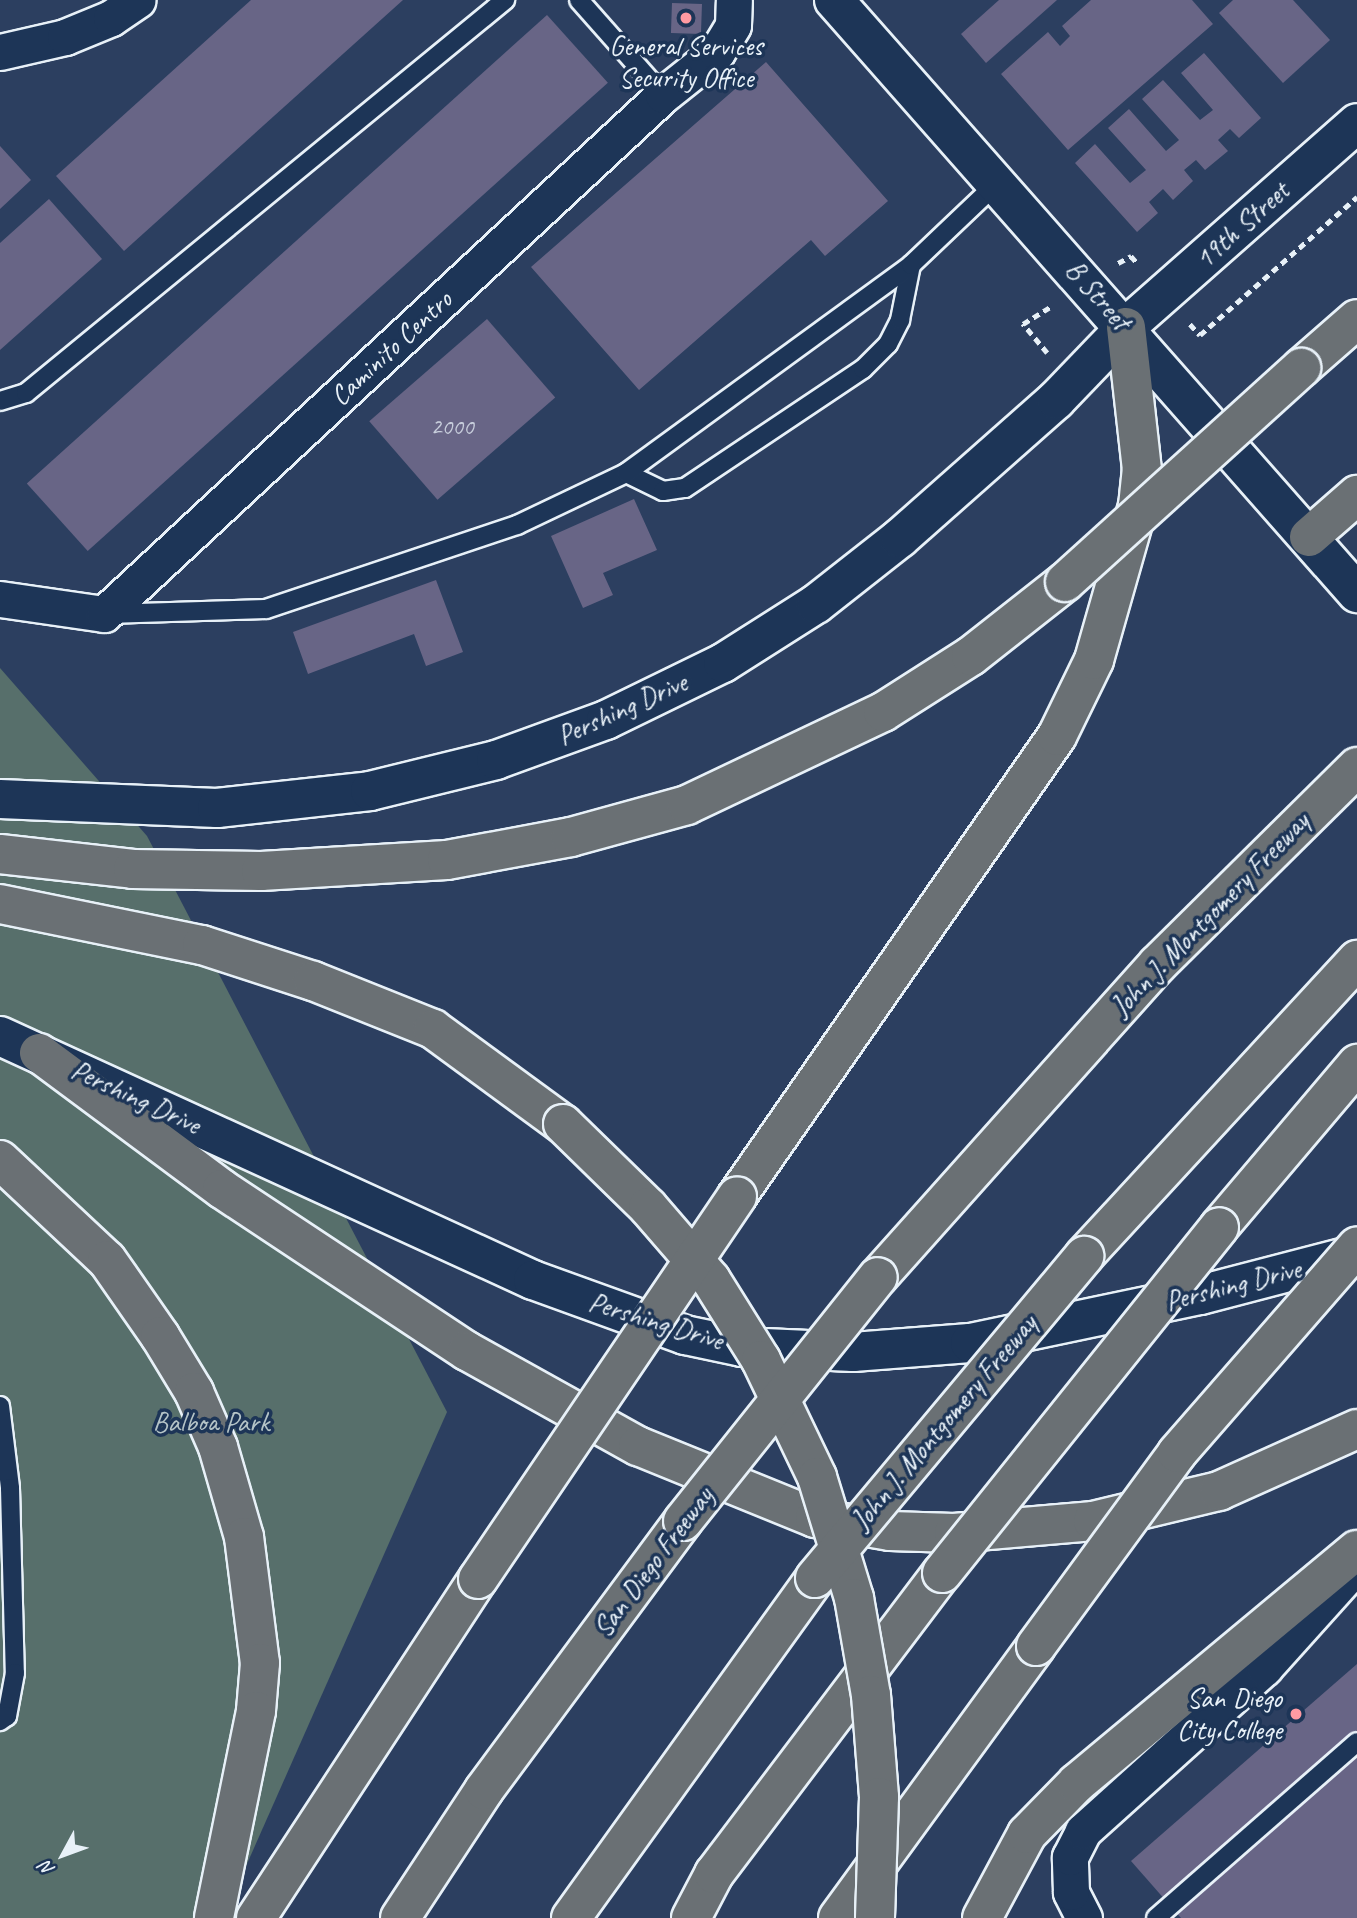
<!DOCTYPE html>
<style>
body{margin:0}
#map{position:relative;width:1357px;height:1918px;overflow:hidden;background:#2c3f60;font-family:Caveat,sans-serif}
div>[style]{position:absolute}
.green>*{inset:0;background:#576f6b}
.building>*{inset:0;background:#686586;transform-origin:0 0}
.path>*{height:4.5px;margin-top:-2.25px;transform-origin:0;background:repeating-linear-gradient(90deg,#e8f1f8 0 7px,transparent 0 12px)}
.roads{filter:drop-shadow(2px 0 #e8f1f8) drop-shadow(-2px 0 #e8f1f8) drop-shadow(0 2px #e8f1f8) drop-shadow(0 -2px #e8f1f8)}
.lane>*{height:18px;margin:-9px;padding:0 9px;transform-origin:9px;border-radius:9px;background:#1d3557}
.street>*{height:35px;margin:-17.5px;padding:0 17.5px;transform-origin:17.5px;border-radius:17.5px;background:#1d3557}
.secondary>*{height:38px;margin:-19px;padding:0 19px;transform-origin:19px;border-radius:19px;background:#1d3557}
.highway>*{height:38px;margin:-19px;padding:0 19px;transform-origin:19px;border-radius:19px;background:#6a7074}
.bridges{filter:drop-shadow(2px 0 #e8f1f8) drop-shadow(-2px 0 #e8f1f8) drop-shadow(0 2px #e8f1f8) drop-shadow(0 -2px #e8f1f8)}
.highway-bridge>*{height:38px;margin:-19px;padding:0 19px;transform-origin:19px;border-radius:19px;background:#6a7074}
.dots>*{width:19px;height:19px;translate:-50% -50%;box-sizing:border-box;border:4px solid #1d3557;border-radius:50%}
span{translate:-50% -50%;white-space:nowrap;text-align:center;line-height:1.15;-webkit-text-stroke:7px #1d3557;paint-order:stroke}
.number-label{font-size:24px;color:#c8cedc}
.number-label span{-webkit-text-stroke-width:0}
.poi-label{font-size:28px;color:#e8f1f8}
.right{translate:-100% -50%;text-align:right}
.street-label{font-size:28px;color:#e8f1f8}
.park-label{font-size:28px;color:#b5c4c7}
.north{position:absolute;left:28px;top:1820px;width:70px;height:70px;-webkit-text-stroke:5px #1d3557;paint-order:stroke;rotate:229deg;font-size:19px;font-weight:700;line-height:28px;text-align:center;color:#e8f1f8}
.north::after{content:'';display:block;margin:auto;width:24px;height:32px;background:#e8f1f8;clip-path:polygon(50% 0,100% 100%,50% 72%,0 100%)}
</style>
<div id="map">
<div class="green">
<div style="clip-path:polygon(0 668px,147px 836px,447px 1412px,223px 1918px,0 1918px)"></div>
</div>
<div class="building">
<div style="clip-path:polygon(251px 0,403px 0,124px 251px,56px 176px)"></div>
<div style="clip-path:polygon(999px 0,1057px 0,986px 63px,961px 34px)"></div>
<div style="clip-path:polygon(1091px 0,1192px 0,1213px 24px,1068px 150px,1001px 74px,1048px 32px,1060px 46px,1070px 36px,1062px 26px)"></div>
<div style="clip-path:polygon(1233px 0,1293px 0,1330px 40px,1283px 83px,1219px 13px)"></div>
<div style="left:672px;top:3px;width:30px;height:30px;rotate:2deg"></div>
<div style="left:547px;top:15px;width:91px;height:700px;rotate:48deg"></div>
<div style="clip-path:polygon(1204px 53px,1261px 118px,1239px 138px,1230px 129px,1218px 140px,1228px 151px,1205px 170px,1196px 160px,1184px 170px,1193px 181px,1173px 200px,1163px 189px,1149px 202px,1158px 213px,1137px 232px,1075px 163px,1095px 144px,1130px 183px,1146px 170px,1108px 128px,1129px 109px,1166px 151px,1179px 140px,1142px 99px,1163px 80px,1200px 120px,1213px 110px,1181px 73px)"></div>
<div style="clip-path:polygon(766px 62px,888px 201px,825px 256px,811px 240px,639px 390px,531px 267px)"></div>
<div style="clip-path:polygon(0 146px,31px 180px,0 209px)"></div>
<div style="clip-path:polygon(49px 199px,102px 259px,0 350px,0 243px)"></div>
<div style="left:487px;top:319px;width:104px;height:156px;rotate:49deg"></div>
<div style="clip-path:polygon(634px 499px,657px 550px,603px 573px,613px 595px,583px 608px,551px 536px)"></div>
<div style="clip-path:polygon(436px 580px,463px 652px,426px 666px,414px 634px,308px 674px,293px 632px)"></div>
<div style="clip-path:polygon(1357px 1664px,1357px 1918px,1181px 1918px,1131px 1861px)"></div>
</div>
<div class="path">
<div style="left:1118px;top:263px;width:15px;rotate:-28deg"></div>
<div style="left:1131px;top:256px;width:11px;rotate:49deg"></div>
<div style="left:1190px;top:324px;width:15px;rotate:48deg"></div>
<div style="left:1200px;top:335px;width:209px;rotate:-41.3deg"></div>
<div style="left:1047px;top:353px;width:38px;rotate:-130deg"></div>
<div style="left:1023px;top:324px;width:34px;rotate:-32deg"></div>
</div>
<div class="roads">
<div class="lane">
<div style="left:579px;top:0;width:127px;rotate:48.5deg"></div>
<div style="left:0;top:401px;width:27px;rotate:-17deg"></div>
<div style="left:26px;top:393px;width:620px;rotate:-39.37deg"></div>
<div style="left:626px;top:473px;width:41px;rotate:25.9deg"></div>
<div style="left:663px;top:491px;width:22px;rotate:-8deg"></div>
<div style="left:685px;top:488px;width:214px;rotate:-33.8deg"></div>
<div style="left:863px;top:369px;width:35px;rotate:-45deg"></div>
<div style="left:888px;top:344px;width:27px;rotate:-63deg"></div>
<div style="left:900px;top:320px;width:56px;rotate:-78.7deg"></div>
<div style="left:107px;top:614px;width:159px;rotate:-1.8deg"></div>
<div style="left:266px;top:609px;width:265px;rotate:-18.5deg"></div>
<div style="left:517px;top:525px;width:121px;rotate:-25.5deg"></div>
<div style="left:626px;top:473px;width:353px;rotate:-36.1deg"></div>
<div style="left:911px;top:265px;width:119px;rotate:-43.6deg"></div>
<div style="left:0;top:1406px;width:83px;rotate:83deg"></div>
<div style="left:10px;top:1488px;width:185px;rotate:88.5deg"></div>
<div style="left:15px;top:1673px;width:44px;rotate:100.5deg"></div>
<div style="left:7px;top:1716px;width:9px;rotate:144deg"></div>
<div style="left:1156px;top:1918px;width:267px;rotate:-41.2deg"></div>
</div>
<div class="street">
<div style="left:0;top:52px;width:67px;rotate:-13deg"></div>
<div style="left:65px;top:37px;width:50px;rotate:-22.4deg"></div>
<div style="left:111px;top:18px;width:32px;rotate:-34deg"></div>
<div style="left:0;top:599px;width:105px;rotate:8.2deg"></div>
<div style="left:104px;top:614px;width:763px;rotate:-42.87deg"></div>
<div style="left:663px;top:95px;width:69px;rotate:-38.5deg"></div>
<div style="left:717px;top:52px;width:31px;rotate:-59deg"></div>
<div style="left:733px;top:25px;width:25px;rotate:-88deg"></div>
<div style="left:1084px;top:1918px;width:29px;rotate:-117deg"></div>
<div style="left:1071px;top:1892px;width:35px;rotate:-92deg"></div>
<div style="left:1070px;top:1857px;width:29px;rotate:-63deg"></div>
<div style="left:1083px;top:1831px;width:244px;rotate:-42deg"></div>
<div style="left:1264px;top:1668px;width:129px;rotate:-48.1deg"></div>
</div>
<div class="secondary">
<div style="left:834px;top:0;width:791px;rotate:48.59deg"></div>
<div style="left:0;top:799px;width:217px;rotate:2.4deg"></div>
<div style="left:217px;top:808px;width:154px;rotate:-6.3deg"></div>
<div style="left:370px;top:791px;width:130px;rotate:-13.8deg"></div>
<div style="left:496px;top:760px;width:117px;rotate:-20deg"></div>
<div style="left:606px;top:720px;width:130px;rotate:-26deg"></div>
<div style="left:723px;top:663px;width:110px;rotate:-32.4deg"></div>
<div style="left:816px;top:604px;width:107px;rotate:-38.2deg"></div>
<div style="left:900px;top:538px;width:208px;rotate:-41.5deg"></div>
<div style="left:1056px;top:400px;width:101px;rotate:-46.2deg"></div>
<div style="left:1126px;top:327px;width:308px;rotate:-41.4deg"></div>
<div style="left:0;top:1036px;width:586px;rotate:24.6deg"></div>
<div style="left:533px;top:1280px;width:162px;rotate:19.9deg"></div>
<div style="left:685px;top:1335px;width:58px;rotate:11.9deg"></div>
<div style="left:742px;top:1347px;width:111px;rotate:2.6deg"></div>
<div style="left:853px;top:1352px;width:117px;rotate:-4.4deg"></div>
<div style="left:970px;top:1343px;width:235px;rotate:-11.8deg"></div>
<div style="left:1200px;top:1295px;width:162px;rotate:-14.6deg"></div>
</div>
<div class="highway">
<div style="left:1301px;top:368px;width:74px;rotate:-41.2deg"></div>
<div style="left:1309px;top:537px;width:64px;rotate:-41.2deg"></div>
<div style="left:0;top:854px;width:134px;rotate:6.4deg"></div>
<div style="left:133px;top:869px;width:128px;rotate:0.9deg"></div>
<div style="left:261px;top:871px;width:186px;rotate:-3.4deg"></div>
<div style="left:447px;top:860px;width:126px;rotate:-10.5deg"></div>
<div style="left:571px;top:837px;width:120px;rotate:-15.4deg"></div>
<div style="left:687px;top:805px;width:217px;rotate:-25.4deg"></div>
<div style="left:883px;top:712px;width:104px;rotate:-32.5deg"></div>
<div style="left:971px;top:656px;width:120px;rotate:-38.2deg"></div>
<div style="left:0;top:904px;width:206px;rotate:11.5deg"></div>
<div style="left:202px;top:945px;width:117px;rotate:18deg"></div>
<div style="left:313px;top:981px;width:129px;rotate:21.8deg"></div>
<div style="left:433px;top:1029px;width:161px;rotate:36.2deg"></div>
<div style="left:39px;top:1053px;width:228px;rotate:36.6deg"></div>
<div style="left:222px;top:1189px;width:294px;rotate:33.5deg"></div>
<div style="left:467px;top:1351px;width:196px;rotate:29.1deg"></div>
<div style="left:638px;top:1446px;width:191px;rotate:22.1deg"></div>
<div style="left:815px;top:1518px;width:76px;rotate:9.8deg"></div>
<div style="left:890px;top:1531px;width:64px;rotate:1.8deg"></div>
<div style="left:954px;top:1533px;width:140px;rotate:-4.9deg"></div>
<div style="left:1093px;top:1521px;width:130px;rotate:-13.4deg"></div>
<div style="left:1219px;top:1491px;width:151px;rotate:-24.2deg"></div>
<div style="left:0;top:1160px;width:146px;rotate:43.1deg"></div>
<div style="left:107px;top:1260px;width:93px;rotate:55.1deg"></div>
<div style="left:160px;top:1336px;width:66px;rotate:58.7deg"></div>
<div style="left:194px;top:1392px;width:60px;rotate:66.4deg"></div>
<div style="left:218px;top:1447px;width:94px;rotate:73.9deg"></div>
<div style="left:244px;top:1537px;width:127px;rotate:82.8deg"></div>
<div style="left:260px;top:1663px;width:48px;rotate:94.8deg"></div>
<div style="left:256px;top:1711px;width:211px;rotate:101.5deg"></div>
<div style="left:737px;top:1196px;width:560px;rotate:-55.18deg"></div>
<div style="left:1057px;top:736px;width:85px;rotate:-64deg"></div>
<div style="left:1094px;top:660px;width:160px;rotate:-74.1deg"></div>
<div style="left:1138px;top:506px;width:36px;rotate:-84deg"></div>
<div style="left:1142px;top:470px;width:144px;rotate:-96.4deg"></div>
<div style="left:1219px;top:1227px;width:214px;rotate:-49.7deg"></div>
<div style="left:1084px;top:1256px;width:403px;rotate:-47.3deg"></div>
<div style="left:878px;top:1277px;width:420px;rotate:-48.2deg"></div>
<div style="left:1158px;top:964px;width:280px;rotate:-44.7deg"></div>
<div style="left:256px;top:1918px;width:405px;rotate:-56.8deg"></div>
<div style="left:400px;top:1918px;width:153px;rotate:-56.7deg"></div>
<div style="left:484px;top:1790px;width:335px;rotate:-53.5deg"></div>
<div style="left:571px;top:1918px;width:418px;rotate:-54.3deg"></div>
<div style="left:691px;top:1918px;width:50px;rotate:-62.4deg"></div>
<div style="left:714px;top:1874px;width:378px;rotate:-52.9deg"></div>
<div style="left:838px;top:1918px;width:336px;rotate:-53.9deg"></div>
<div style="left:982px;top:1918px;width:95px;rotate:-61.8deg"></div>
<div style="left:1027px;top:1834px;width:71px;rotate:-45.6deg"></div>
<div style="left:1077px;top:1783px;width:364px;rotate:-39.8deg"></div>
</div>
</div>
<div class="bridges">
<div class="highway-bridge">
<div style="left:1065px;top:582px;width:319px;rotate:-42.2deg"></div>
<div style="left:563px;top:1124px;width:119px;rotate:44.3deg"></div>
<div style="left:648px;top:1207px;width:96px;rotate:49.2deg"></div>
<div style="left:711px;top:1280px;width:94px;rotate:58deg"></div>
<div style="left:761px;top:1360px;width:130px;rotate:64.4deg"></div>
<div style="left:817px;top:1477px;width:127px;rotate:73deg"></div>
<div style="left:854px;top:1598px;width:98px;rotate:80.1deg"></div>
<div style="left:871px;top:1695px;width:102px;rotate:85.5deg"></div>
<div style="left:879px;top:1797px;width:121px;rotate:91.9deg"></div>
<div style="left:683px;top:1521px;width:312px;rotate:-51.4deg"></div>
<div style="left:942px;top:1573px;width:443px;rotate:-51.3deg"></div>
<div style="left:815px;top:1578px;width:420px;rotate:-50.1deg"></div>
<div style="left:478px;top:1579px;width:462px;rotate:-55.9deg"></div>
<div style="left:1036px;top:1646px;width:239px;rotate:-53.8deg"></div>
<div style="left:1177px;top:1453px;width:274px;rotate:-48.9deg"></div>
</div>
</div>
<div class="dots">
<div style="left:686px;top:18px;background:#ff9aa2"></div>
<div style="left:1296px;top:1714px;background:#ff9aa2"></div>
</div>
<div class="number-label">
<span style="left:452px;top:427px">2000</span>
</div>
<div class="poi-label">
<span style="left:686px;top:62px">General Services<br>Security Office</span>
<span class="right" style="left:1282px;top:1714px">San Diego<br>City College</span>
</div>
<div class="street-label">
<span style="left:1242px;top:225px;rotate:-42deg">19th Street</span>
<span style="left:1098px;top:295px;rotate:49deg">B Street</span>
<span style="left:391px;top:348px;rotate:-43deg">Caminito Centro</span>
<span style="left:622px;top:709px;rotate:-24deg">Pershing Drive</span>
<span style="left:1210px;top:914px;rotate:-46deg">John J. Montgomery Freeway</span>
<span style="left:136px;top:1097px;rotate:25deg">Pershing Drive</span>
<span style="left:1233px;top:1285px;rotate:-14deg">Pershing Drive</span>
<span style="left:656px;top:1321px;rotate:17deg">Pershing Drive</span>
<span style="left:944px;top:1422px;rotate:-50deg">John J. Montgomery Freeway</span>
<span style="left:653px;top:1562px;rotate:-53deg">San Diego Freeway</span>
</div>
<div class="park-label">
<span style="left:211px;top:1422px">Balboa Park</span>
</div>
<div class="north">N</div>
</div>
